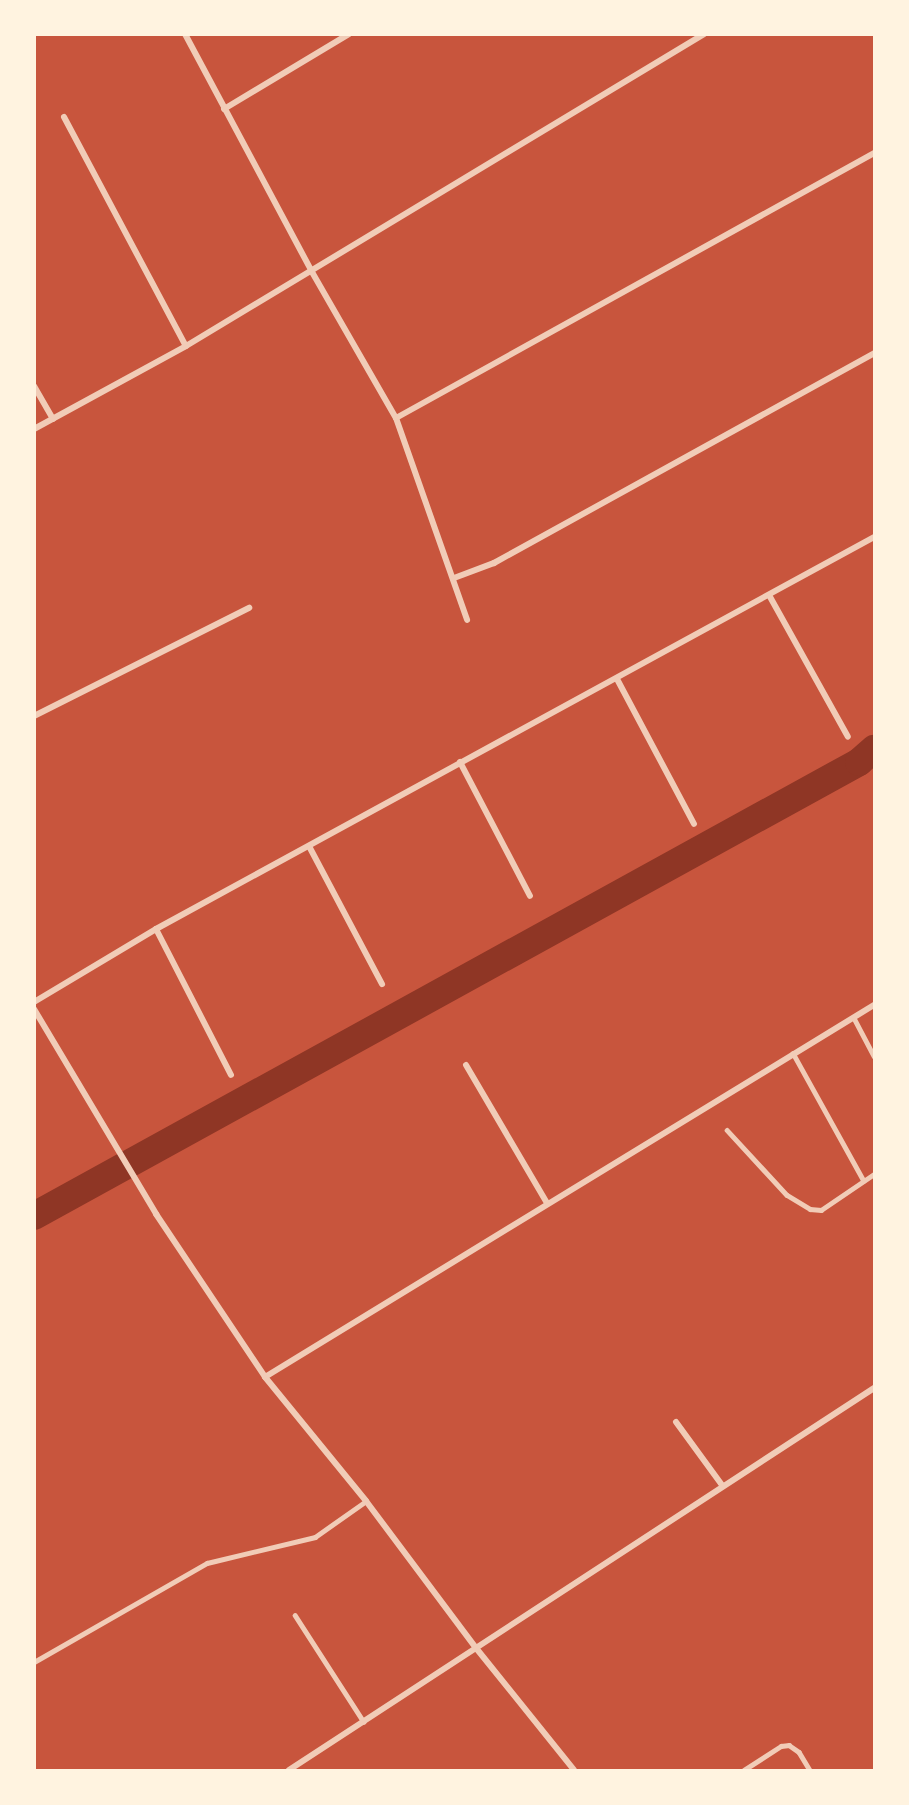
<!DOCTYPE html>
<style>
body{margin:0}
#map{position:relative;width:909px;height:1805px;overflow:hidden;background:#c8553d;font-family:Montserrat,sans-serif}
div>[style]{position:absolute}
.canal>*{height:28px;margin:-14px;padding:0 14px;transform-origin:14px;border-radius:14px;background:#8f3625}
.service>*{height:4.5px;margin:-2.25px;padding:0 2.25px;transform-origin:2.25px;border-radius:2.25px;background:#f1ccb7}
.minor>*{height:6px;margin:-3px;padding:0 3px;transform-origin:3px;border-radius:3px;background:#f1ccb7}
span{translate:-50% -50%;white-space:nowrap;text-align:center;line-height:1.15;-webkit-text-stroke:4.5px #fff3e0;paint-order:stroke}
.frame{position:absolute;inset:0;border:36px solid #fff3e0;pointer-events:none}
</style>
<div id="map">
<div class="canal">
<div style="left:34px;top:1216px;width:942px;rotate:-28.82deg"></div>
<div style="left:859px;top:762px;width:20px;rotate:-41deg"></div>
</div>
<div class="service">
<div style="left:854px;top:1018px;width:43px;rotate:62.2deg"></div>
<div style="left:793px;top:1053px;width:146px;rotate:61deg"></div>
<div style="left:727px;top:1130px;width:88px;rotate:47.3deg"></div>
<div style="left:787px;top:1195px;width:27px;rotate:31deg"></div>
<div style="left:810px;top:1209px;width:11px;rotate:5deg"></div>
<div style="left:821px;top:1210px;width:64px;rotate:-34.2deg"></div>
<div style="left:295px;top:1615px;width:127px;rotate:57.2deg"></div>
<div style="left:34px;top:1662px;width:199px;rotate:-29.8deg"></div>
<div style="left:207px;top:1563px;width:111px;rotate:-13.5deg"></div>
<div style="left:315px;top:1537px;width:62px;rotate:-35.2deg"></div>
<div style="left:744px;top:1770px;width:44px;rotate:-33deg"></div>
<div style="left:781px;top:1746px;width:8px;rotate:-7deg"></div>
<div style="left:789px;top:1745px;width:12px;rotate:35deg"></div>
<div style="left:799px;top:1752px;width:21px;rotate:59deg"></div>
</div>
<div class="minor">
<div style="left:185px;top:34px;width:270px;rotate:61.9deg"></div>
<div style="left:312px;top:272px;width:168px;rotate:60.1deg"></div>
<div style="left:396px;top:418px;width:214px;rotate:70.6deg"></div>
<div style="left:224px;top:109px;width:146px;rotate:-31deg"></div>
<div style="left:64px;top:117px;width:259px;rotate:62deg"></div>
<div style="left:34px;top:386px;width:38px;rotate:60deg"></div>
<div style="left:396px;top:418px;width:547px;rotate:-29deg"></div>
<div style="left:34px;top:429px;width:173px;rotate:-28.6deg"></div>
<div style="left:186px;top:346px;width:605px;rotate:-31.06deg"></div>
<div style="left:454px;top:578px;width:43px;rotate:-20.6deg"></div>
<div style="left:494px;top:563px;width:434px;rotate:-28.9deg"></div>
<div style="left:769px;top:595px;width:162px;rotate:60.9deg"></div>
<div style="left:617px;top:679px;width:164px;rotate:62deg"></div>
<div style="left:34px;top:716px;width:241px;rotate:-26.7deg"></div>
<div style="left:460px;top:762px;width:151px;rotate:62.4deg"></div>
<div style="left:310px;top:848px;width:154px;rotate:62.1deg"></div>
<div style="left:156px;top:929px;width:164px;rotate:62.8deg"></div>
<div style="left:34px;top:1002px;width:142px;rotate:-30.9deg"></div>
<div style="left:156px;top:929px;width:818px;rotate:-28.63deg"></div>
<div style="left:34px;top:1009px;width:239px;rotate:59.2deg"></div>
<div style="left:156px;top:1214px;width:196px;rotate:56.2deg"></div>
<div style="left:265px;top:1377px;width:160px;rotate:50.8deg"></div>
<div style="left:366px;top:1501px;width:184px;rotate:53.2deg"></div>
<div style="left:476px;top:1648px;width:156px;rotate:51.2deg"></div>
<div style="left:466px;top:1065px;width:160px;rotate:59.6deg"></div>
<div style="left:265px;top:1377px;width:714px;rotate:-31.42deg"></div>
<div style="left:676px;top:1422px;width:78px;rotate:53.9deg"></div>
<div style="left:289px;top:1770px;width:699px;rotate:-33.14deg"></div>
</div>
<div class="frame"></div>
</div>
